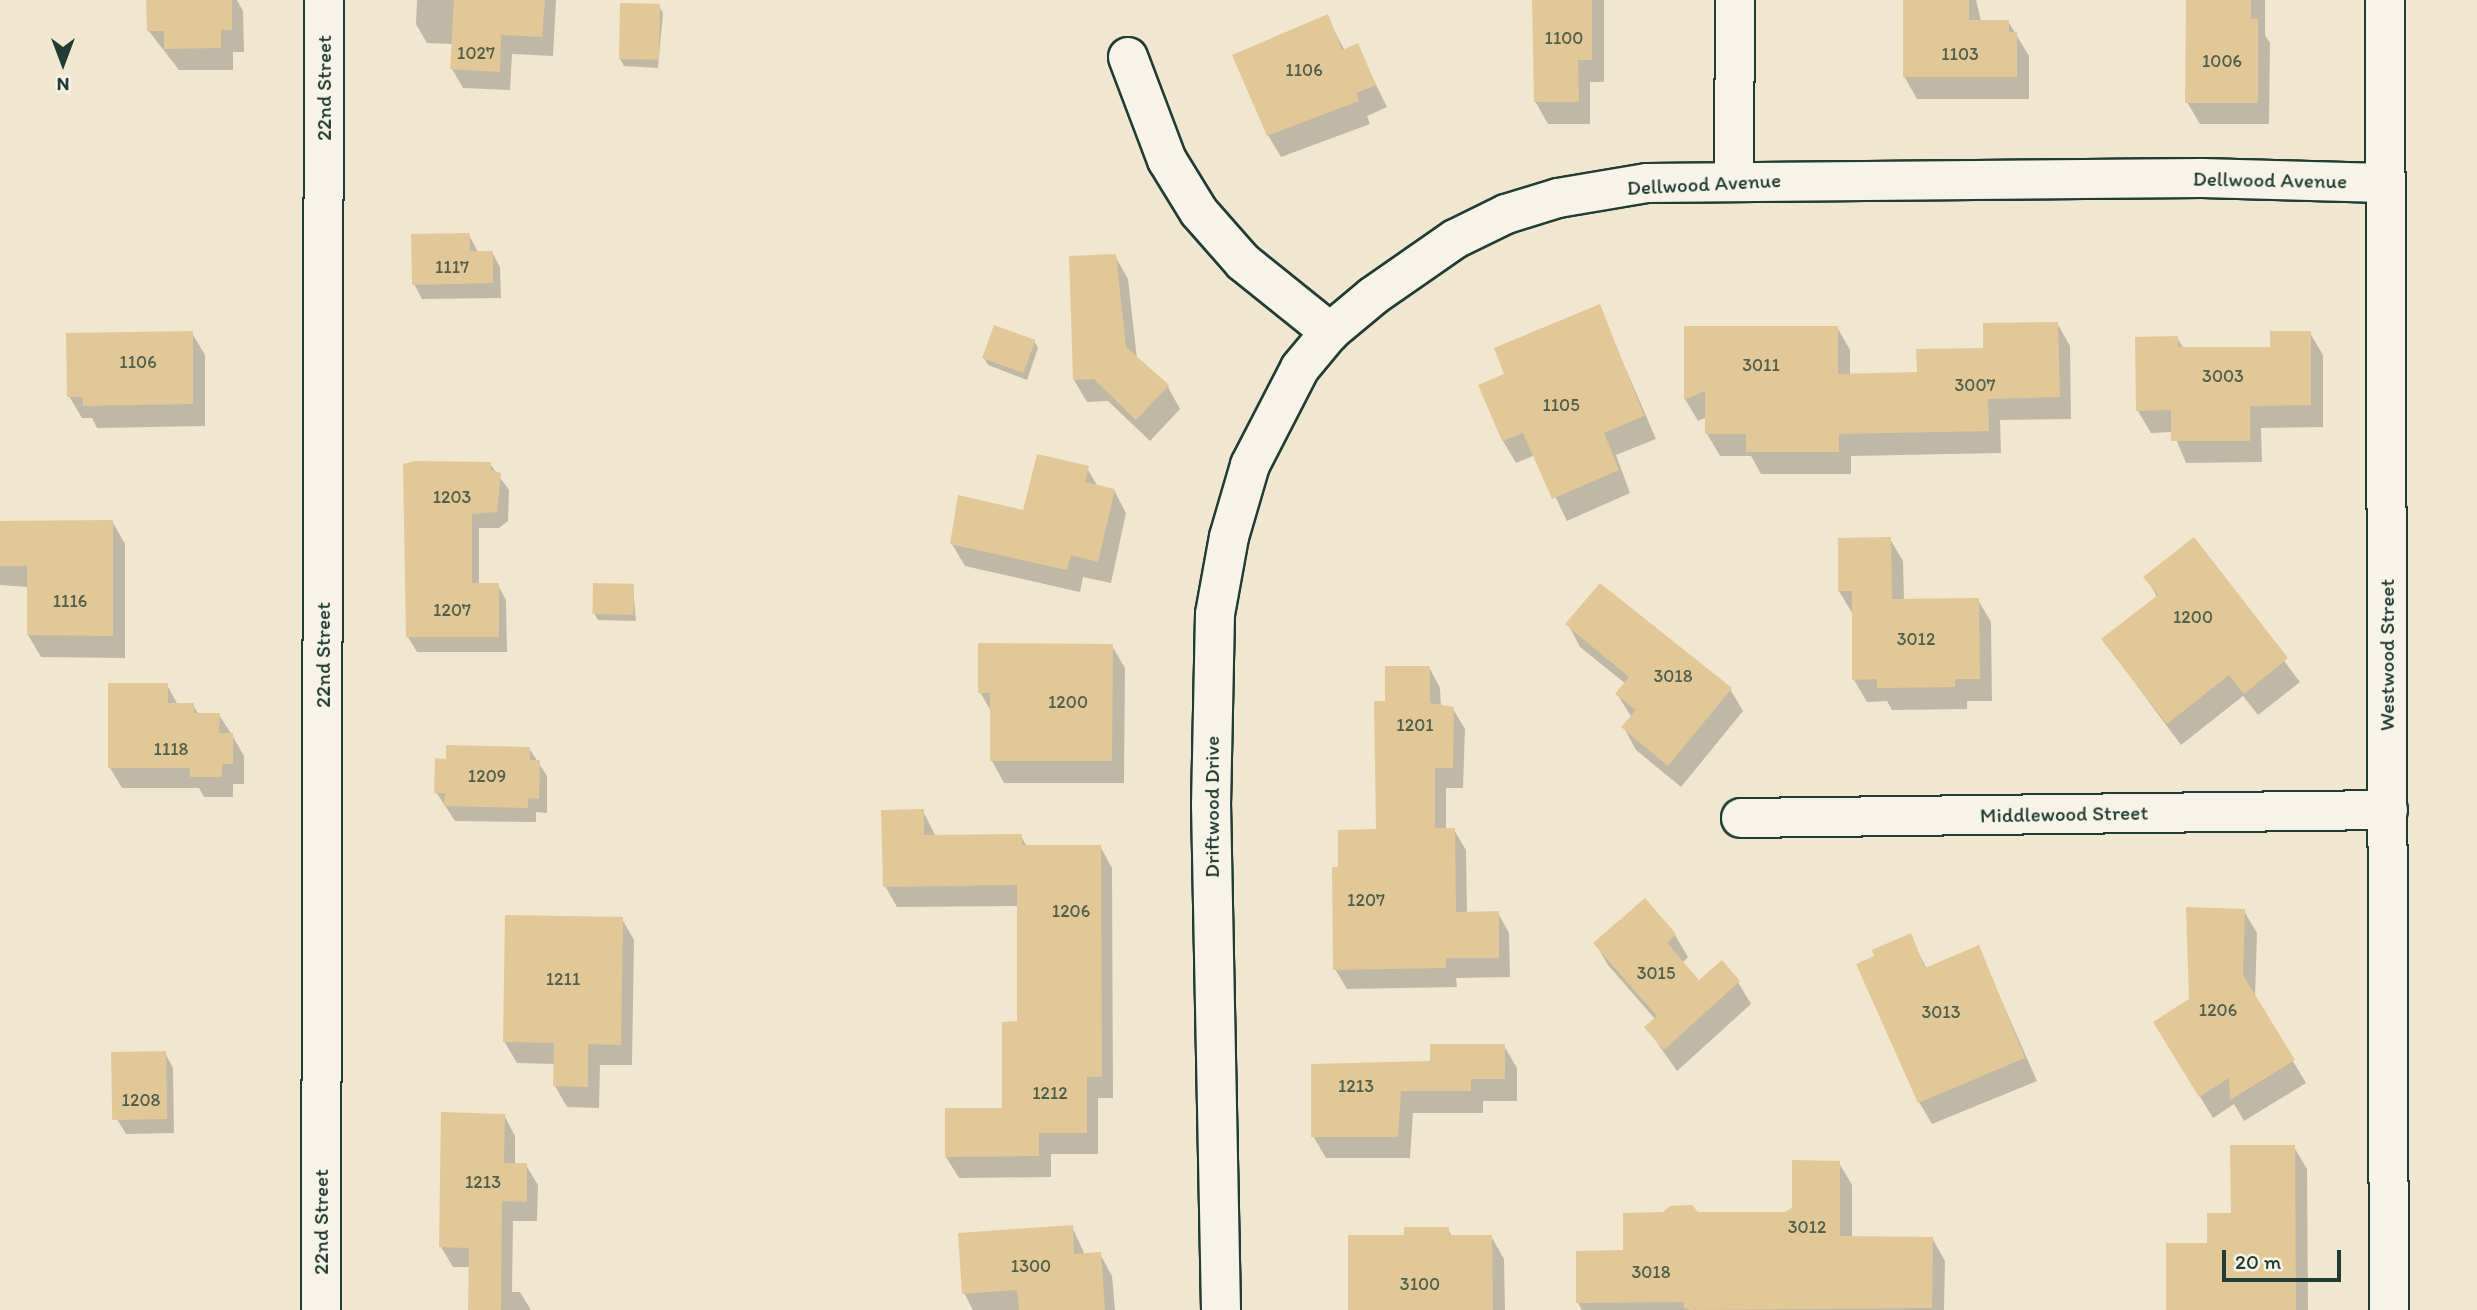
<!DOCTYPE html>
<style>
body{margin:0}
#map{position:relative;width:2477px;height:1310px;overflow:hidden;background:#f1e6d0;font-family:Itim,sans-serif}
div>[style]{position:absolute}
.shadow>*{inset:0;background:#0003}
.building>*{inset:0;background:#e2c897;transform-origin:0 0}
.roads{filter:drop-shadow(2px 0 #1f3d34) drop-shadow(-2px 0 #1f3d34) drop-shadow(0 2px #1f3d34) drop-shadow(0 -2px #1f3d34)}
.minor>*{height:38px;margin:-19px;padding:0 19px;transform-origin:19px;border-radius:19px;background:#f7f3e8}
span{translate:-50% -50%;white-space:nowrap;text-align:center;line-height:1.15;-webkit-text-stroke:6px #f7f3e8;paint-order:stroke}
.number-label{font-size:18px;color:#50604d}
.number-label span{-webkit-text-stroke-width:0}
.street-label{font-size:21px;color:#1f3d34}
.north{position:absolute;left:28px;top:28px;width:70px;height:70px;-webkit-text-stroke:5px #f7f3e8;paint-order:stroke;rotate:180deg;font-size:19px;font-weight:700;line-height:28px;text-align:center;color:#1f3d34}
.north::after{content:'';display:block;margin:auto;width:24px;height:32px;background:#1f3d34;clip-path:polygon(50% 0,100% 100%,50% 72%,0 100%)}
.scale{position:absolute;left:2222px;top:1250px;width:119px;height:32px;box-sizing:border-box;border:4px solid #1f3d34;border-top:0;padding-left:9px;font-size:21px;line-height:24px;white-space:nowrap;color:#1f3d34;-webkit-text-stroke:5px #f7f3e8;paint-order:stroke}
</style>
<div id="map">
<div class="shadow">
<div style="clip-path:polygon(148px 0,237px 0,243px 11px,244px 52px,233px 52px,233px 70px,179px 70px,148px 30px)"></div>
<div style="clip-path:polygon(417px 0,556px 0,553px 56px,512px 54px,510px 90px,463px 88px,452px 69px,453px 44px,427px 43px,416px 24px)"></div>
<div style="clip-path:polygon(1536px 0,1604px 0,1604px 82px,1590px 82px,1590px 124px,1548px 124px,1535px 101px)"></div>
<div style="clip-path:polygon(1904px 0,1976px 0,1981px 21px,2008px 21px,2029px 56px,2029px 99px,1917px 99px,1904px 76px)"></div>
<div style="clip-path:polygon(2188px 0,2265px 0,2265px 35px,2270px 43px,2269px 124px,2200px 124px,2187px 102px)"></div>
<div style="clip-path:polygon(659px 6px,663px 13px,658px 68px,624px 66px,620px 59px)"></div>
<div style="clip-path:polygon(1327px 17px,1345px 51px,1357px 46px,1387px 107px,1367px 116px,1370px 124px,1281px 157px,1268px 135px)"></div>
<div style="clip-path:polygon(469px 235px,478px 252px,492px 252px,500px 267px,501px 298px,422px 299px,414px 284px)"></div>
<div style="clip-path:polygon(1115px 256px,1128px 279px,1137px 359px,1168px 387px,1180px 409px,1150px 441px,1108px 401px,1087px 402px,1074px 380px)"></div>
<div style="clip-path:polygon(1599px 307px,1656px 439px,1616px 455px,1630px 493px,1567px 521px,1535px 455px,1516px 463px,1503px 441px,1507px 375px)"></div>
<div style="clip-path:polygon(2057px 323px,2070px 346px,2071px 419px,2000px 420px,2001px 453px,1851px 456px,1851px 474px,1761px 474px,1751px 456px,1720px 456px,1707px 434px,1707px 417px,1698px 421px,1685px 399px,1685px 328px,1837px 327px,1850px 350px,1850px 376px,1919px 374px)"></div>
<div style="clip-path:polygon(192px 333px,205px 355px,205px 426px,97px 428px,92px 418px,82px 418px,69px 396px)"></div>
<div style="clip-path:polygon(2310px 333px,2323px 355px,2323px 427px,2261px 428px,2262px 462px,2186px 463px,2173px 432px,2151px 433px,2138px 411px,2177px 338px,2184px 349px,2271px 348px)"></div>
<div style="clip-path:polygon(1034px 341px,1038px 348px,1027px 380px,988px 365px,984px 358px)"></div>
<div style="clip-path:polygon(490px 464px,509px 490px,508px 521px,499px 528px,479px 528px,479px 585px,498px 585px,506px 600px,507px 652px,417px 652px,408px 637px)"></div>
<div style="clip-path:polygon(1087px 468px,1098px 487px,1114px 490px,1126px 513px,1111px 583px,1083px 577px,1080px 592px,965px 566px,952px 544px,1025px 512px)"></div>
<div style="clip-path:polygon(112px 521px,125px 544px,125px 658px,41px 657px,28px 635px,28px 587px,0 585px,0 523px)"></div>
<div style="clip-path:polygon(1890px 539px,1903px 561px,1904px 600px,1978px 600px,1991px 622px,1992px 701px,1967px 701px,1967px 709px,1892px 710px,1887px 701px,1867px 702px,1854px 680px,1852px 613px,1839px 591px)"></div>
<div style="clip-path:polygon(2193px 540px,2300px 682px,2258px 715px,2243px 696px,2181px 745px,2103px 640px,2157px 597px,2146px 577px)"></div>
<div style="clip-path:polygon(633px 586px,636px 621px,598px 620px,594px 613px)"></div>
<div style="clip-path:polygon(1568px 624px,1730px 689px,1743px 711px,1681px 787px,1636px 750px,1624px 728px,1632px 718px,1617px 694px,1626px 684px,1580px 647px)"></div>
<div style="clip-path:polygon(1112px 646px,1125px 668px,1124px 783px,1004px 783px,992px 761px,992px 713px,980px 692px)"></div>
<div style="clip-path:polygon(1429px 667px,1440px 688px,1441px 707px,1453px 709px,1465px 729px,1463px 788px,1446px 788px,1446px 830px,1454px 830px,1466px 850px,1467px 914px,1498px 913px,1509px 933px,1510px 977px,1456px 978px,1457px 987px,1347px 989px,1335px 969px,1340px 869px,1378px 831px,1386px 703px)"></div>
<div style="clip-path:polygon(167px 685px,178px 705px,193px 705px,199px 715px,219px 715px,232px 735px,244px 756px,244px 784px,233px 784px,233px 797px,204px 797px,199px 788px,122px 788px,110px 768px)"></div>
<div style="clip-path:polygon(529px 748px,547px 776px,547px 813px,536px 812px,536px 822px,455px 821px,436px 792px)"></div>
<div style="clip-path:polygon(923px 811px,936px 837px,1021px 836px,1027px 847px,1100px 846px,1112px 868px,1113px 1098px,1098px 1098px,1098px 1154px,1051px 1154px,1051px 1177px,959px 1178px,946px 1157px,1004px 1109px,1018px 1023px,1018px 906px,897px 907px,885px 886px)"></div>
<div style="clip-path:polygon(2244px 911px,2257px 933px,2255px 998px,2306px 1083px,2244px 1121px,2234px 1104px,2213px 1118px,2168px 1044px)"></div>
<div style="clip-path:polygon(622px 919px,634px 940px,632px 1065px,600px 1065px,599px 1108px,567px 1107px,555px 1086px,556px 1064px,517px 1063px,504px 1041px)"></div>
<div style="clip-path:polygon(1675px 935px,1688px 957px,1682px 963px,1699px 982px,1738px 982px,1751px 1004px,1677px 1071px,1646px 1027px,1655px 1019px,1608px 965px,1595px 943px)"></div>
<div style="clip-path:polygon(1910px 936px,1927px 969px,1978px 947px,2037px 1081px,1932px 1124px,1919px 1102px,1876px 957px)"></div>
<div style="clip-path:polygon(1504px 1046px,1517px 1068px,1517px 1101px,1483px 1101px,1483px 1113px,1413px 1113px,1410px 1158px,1326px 1158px,1313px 1136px,1432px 1063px)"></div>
<div style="clip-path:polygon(165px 1053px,173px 1068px,174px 1133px,126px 1134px,117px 1119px)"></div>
<div style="clip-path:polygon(504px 1115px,515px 1136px,515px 1165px,526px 1165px,538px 1185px,537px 1221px,513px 1221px,512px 1292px,520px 1292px,531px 1310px,470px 1310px,471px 1267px,453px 1267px,441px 1247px)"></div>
<div style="clip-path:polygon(2294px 1147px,2307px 1169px,2308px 1310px,2168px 1310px,2209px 1244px)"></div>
<div style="clip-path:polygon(1839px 1163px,1852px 1185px,1852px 1238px,1932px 1238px,1945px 1261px,1944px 1310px,1582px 1310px,1578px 1303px,1625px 1252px,1698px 1214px,1785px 1214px)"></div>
<div style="clip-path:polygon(1072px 1227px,1085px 1255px,1100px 1254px,1112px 1276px,1115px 1310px,973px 1310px,964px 1293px)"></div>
<div style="clip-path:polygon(1448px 1229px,1452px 1237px,1491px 1236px,1504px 1259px,1505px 1310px,1350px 1310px,1406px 1236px)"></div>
</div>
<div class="building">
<div style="clip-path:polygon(146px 0,232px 0,232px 30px,221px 30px,221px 48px,164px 49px,164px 31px,147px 31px)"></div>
<div style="clip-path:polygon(454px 0,545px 0,542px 37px,501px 35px,500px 72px,450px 69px)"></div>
<div style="clip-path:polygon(1532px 0,1592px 0,1592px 60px,1578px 60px,1579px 102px,1534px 102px)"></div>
<div style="clip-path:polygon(1903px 0,1969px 0,1969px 20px,2009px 20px,2009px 32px,2017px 32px,2017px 77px,1903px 77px)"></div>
<div style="clip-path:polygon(2186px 0,2251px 0,2251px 19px,2258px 19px,2258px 103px,2185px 103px)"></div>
<div style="left:620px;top:3px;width:40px;height:56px;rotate:1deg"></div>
<div style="clip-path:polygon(1328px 14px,1342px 50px,1358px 43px,1376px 85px,1356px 93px,1359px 101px,1267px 136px,1232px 55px)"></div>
<div style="clip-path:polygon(470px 233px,470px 251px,493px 251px,493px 283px,412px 285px,411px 234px)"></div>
<div style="clip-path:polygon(1116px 254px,1126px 347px,1169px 385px,1136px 420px,1094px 379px,1073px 380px,1069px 256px)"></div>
<div style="clip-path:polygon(1600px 304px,1644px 416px,1604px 433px,1619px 470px,1552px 499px,1523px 433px,1502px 441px,1478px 385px,1504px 374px,1494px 348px)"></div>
<div style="clip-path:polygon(2058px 322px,2060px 397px,1988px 399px,1989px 431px,1839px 434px,1839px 452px,1746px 452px,1746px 434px,1705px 434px,1705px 391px,1684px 400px,1684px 326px,1838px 326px,1838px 374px,1917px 372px,1916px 349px,1983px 348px,1983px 323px)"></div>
<div style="left:994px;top:325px;width:44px;height:35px;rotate:20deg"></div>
<div style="clip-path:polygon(193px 331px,193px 404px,83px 406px,83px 397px,67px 397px,66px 333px)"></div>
<div style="clip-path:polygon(2270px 331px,2311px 331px,2311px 405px,2250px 406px,2250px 441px,2171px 441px,2171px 410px,2136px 411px,2135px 337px,2178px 336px,2178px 347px,2270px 347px)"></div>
<div style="clip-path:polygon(1037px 454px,1089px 466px,1085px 482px,1115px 489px,1098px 562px,1071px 555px,1067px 570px,950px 544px,958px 495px,1023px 510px)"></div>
<div style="clip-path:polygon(415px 461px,491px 462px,491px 470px,501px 473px,497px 512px,472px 514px,472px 583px,499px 583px,499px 637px,406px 637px,403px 464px)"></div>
<div style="clip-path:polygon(113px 520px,113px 636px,27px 635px,27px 566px,0 566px,0 521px)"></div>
<div style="clip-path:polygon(1891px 537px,1892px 599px,1979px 598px,1980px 679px,1955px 679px,1955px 687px,1877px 688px,1877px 679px,1852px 680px,1852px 591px,1838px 591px,1838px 538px)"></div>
<div style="clip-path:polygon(2194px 537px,2288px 658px,2244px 694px,2229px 675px,2167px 724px,2101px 639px,2158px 595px,2143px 577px)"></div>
<div style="left:593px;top:583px;width:41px;height:31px;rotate:1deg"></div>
<div style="clip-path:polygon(1600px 583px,1732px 688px,1668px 766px,1621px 727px,1636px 710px,1615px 694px,1629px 677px,1565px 624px)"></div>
<div style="clip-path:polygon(978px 643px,1113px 644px,1112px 761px,990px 761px,990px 693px,978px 693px)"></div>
<div style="clip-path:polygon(1385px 666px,1430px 666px,1430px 703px,1454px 707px,1453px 768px,1435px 768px,1435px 828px,1455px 828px,1456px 912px,1499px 911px,1499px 958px,1446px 958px,1446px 968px,1333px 970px,1332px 867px,1338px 867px,1338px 830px,1376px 829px,1374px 701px,1385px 701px)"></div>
<div style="clip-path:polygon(108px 683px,168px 683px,168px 703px,194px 703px,194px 713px,220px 713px,219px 733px,233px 733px,233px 764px,222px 764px,222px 777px,190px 777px,190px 768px,108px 768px)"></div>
<div style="clip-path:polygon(446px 745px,530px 747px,530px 760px,540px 760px,539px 799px,528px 798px,528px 808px,444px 806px,445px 793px,434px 793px,435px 758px,446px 759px)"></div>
<div style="clip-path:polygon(924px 809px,924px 835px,1022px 834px,1022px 845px,1101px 845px,1102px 1077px,1087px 1077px,1087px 1133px,1039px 1133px,1039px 1156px,945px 1157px,945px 1108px,1002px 1108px,1002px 1022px,1017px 1021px,1017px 885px,883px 887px,881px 810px)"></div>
<div style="clip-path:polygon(1645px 898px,1676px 934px,1667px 943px,1699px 980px,1722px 960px,1740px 981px,1664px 1050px,1644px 1027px,1657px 1016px,1593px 943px)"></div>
<div style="clip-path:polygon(2186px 907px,2245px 909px,2243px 975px,2295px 1060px,2230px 1100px,2229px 1078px,2199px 1097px,2153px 1022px,2189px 999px)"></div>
<div style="clip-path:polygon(505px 915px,623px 917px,621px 1045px,588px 1044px,588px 1087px,553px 1086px,554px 1043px,503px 1042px)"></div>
<div style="clip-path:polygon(1911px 933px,1925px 968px,1979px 945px,2025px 1058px,1918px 1103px,1856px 964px,1874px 956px,1872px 950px)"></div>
<div style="clip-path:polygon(1430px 1044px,1505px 1044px,1505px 1079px,1471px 1079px,1471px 1091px,1401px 1091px,1398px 1137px,1311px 1137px,1311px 1064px,1430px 1061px)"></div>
<div style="left:166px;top:1051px;width:68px;height:55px;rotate:89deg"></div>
<div style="clip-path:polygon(441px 1112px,505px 1114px,504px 1163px,527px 1163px,527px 1202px,502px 1201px,501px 1310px,468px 1310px,469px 1248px,439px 1247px)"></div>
<div style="clip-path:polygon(2230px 1145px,2295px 1145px,2296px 1310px,2166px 1310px,2166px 1243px,2207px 1243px,2207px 1213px,2231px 1213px)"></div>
<div style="clip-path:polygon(1792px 1160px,1840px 1161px,1840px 1236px,1933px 1237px,1932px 1308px,1692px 1310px,1684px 1308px,1684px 1302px,1576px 1303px,1576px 1251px,1623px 1250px,1623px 1213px,1663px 1212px,1670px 1206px,1692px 1205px,1698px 1212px,1785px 1212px,1792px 1208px)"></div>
<div style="clip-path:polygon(1073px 1225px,1074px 1254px,1101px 1252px,1105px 1310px,1019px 1310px,1017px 1290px,962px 1294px,958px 1233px)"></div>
<div style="clip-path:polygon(1404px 1227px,1449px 1227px,1449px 1235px,1492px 1235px,1493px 1310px,1348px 1310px,1348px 1235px,1404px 1235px)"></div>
</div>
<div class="roads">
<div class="minor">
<div style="left:2385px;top:0;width:1310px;rotate:89.83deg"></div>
<div style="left:1128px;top:57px;width:110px;rotate:69.3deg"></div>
<div style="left:1167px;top:160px;width:61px;rotate:58.4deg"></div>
<div style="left:1199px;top:212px;width:67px;rotate:48.7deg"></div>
<div style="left:1243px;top:262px;width:112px;rotate:38.8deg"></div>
<div style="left:1734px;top:180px;width:180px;rotate:-89.7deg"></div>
<div style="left:1741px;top:818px;width:647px;rotate:-0.71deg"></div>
<div style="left:321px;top:1310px;width:1310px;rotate:-89.87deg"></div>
<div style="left:1221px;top:1310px;width:505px;rotate:-91.13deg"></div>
<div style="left:1211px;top:805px;width:191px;rotate:-88.8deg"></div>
<div style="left:1215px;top:614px;width:78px;rotate:-79.7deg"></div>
<div style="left:1229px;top:537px;width:75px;rotate:-73.7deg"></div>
<div style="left:1250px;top:465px;width:109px;rotate:-62.7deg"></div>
<div style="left:1300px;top:368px;width:47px;rotate:-50.2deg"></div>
<div style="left:1330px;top:332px;width:56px;rotate:-39.9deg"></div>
<div style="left:1373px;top:296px;width:100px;rotate:-34.8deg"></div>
<div style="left:1455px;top:239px;width:57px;rotate:-26.1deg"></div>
<div style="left:1506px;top:214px;width:54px;rotate:-17.1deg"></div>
<div style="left:1558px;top:198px;width:90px;rotate:-9.6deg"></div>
<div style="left:1647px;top:183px;width:555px;rotate:-0.52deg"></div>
<div style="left:2202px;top:178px;width:181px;rotate:1.6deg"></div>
</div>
</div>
<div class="number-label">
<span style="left:1564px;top:38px">1100</span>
<span style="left:476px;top:53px">1027</span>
<span style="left:1960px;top:54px">1103</span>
<span style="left:2222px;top:61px">1006</span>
<span style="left:1304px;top:70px">1106</span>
<span style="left:452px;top:267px">1117</span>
<span style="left:138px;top:362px">1106</span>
<span style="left:1761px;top:365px">3011</span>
<span style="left:2223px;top:376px">3003</span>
<span style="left:1975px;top:385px">3007</span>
<span style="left:1561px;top:405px">1105</span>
<span style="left:452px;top:497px">1203</span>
<span style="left:70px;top:601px">1116</span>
<span style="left:452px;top:610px">1207</span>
<span style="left:2193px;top:617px">1200</span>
<span style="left:1916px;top:639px">3012</span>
<span style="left:1673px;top:676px">3018</span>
<span style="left:1068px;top:702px">1200</span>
<span style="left:1415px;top:725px">1201</span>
<span style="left:171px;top:749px">1118</span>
<span style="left:487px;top:776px">1209</span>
<span style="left:1366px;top:900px">1207</span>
<span style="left:1071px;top:911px">1206</span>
<span style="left:1656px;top:973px">3015</span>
<span style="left:563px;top:979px">1211</span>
<span style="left:2218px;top:1010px">1206</span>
<span style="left:1941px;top:1012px">3013</span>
<span style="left:1356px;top:1086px">1213</span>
<span style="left:1050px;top:1093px">1212</span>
<span style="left:141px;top:1100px">1208</span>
<span style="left:483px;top:1182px">1213</span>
<span style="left:1807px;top:1227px">3012</span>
<span style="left:1031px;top:1266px">1300</span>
<span style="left:1651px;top:1272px">3018</span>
<span style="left:1420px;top:1284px">3100</span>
</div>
<div class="street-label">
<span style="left:324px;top:88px;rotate:-90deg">22nd Street</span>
<span style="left:2270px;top:180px;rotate:1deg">Dellwood Avenue</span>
<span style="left:1704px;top:184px;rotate:-3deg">Dellwood Avenue</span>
<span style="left:323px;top:655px;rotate:-90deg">22nd Street</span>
<span style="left:2387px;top:655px;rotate:-90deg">Westwood Street</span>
<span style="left:1212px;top:807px;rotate:-90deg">Driftwood Drive</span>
<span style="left:2064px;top:814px;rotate:-1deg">Middlewood Street</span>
<span style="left:321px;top:1222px;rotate:-90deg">22nd Street</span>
</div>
<div class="north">N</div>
<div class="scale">20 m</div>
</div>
